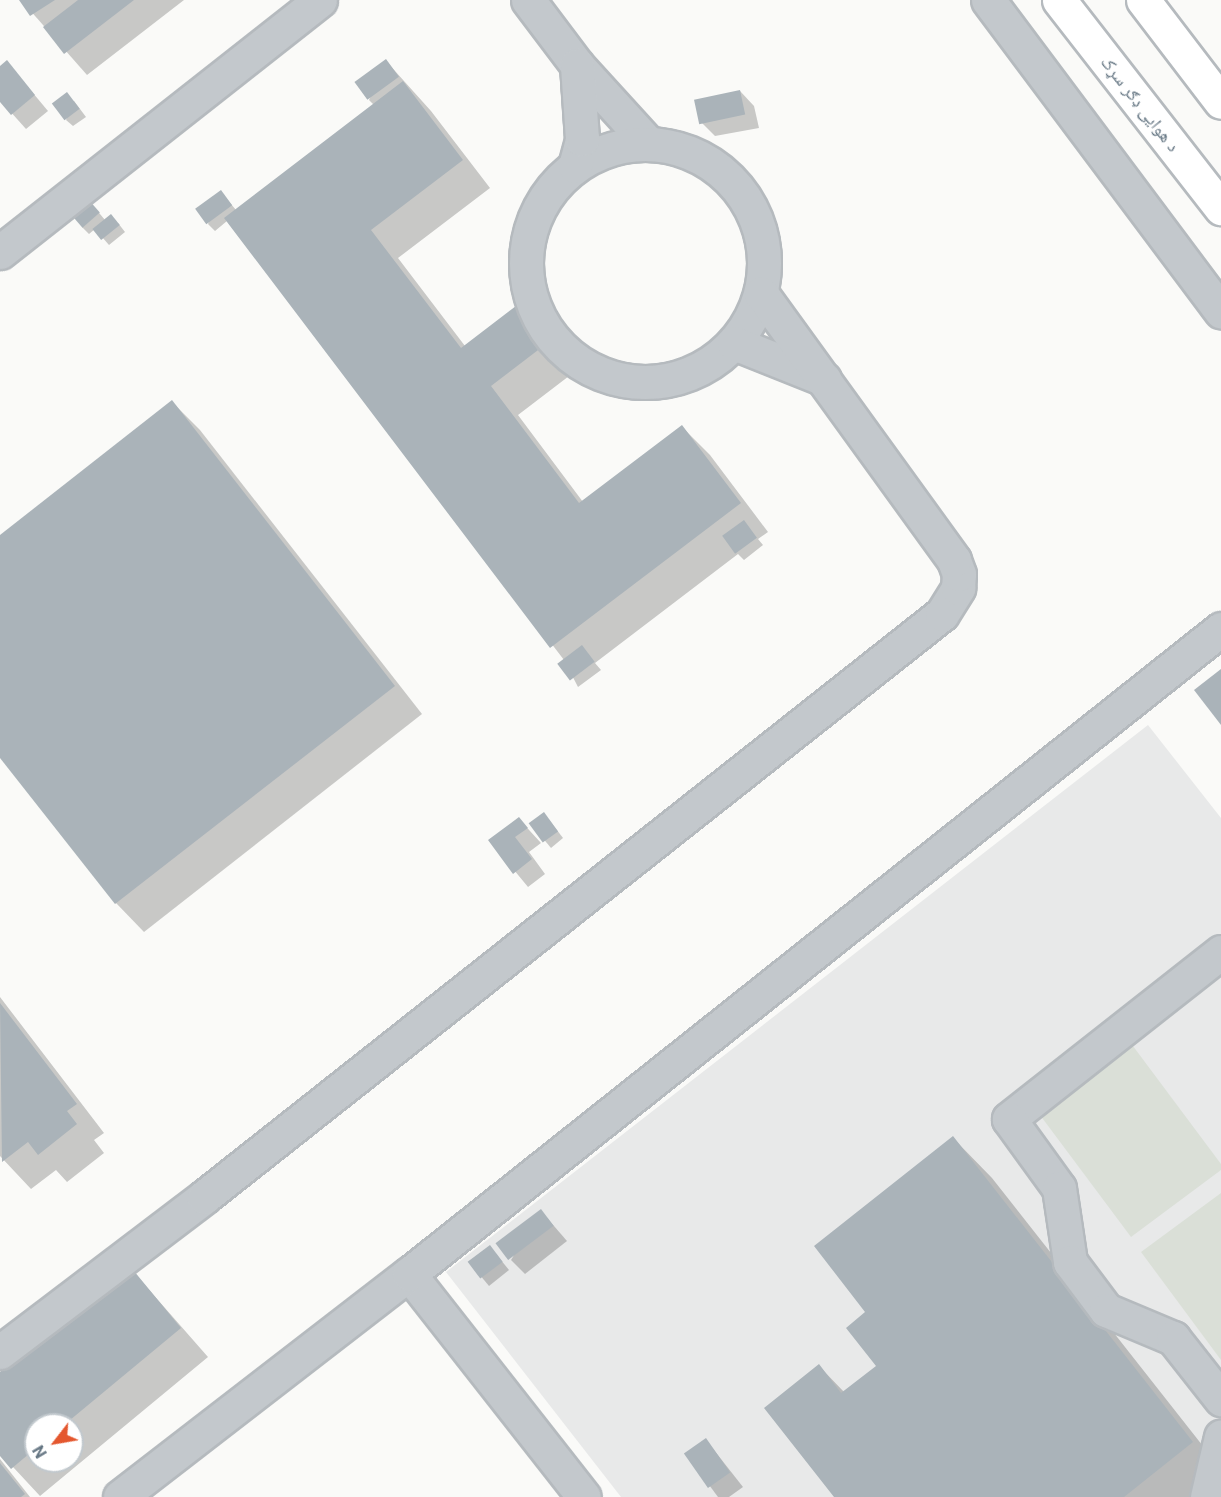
<!DOCTYPE html>
<meta charset="utf-8">
<style>
body{margin:0}
#map{position:relative;width:1221px;height:1497px;overflow:hidden;background:#fafaf8;font-family:Roboto,"Noto Naskh Arabic",sans-serif}
div>[style]{position:absolute}
.built>*{inset:0;background:#e8e9e9}
.green>*{inset:0;background:#dadfd7}
.shadow>*{inset:0;background:#0003}
.building>*{inset:0;background:#aab3b9;transform-origin:0 0}
.roads{filter:drop-shadow(2px 0 #b5babe) drop-shadow(-2px 0 #b5babe) drop-shadow(0 2px #b5babe) drop-shadow(0 -2px #b5babe)}
.minor>*{height:33px;margin:-16.5px;padding:0 16.5px;transform-origin:16.5px;border-radius:16.5px;background:#c3c8cc}
.minor>.ring{margin:-16.5px;padding:0;box-sizing:content-box;background:none;border:33px solid #c3c8cc;border-radius:50%}
.major>*{height:33px;margin:-16.5px;padding:0 16.5px;transform-origin:16.5px;border-radius:16.5px;background:#fff}
span{translate:-50% -50%;white-space:nowrap;text-align:center;line-height:1.15;-webkit-text-stroke:6px #fff;paint-order:stroke}
.street-label{font-size:18px;color:#657683}
.north{position:absolute;left:24px;top:1413px;width:60px;height:60px;box-sizing:border-box;background:#fff;border:2px solid #c1c8cd;border-radius:50%;rotate:239deg;font-size:16px;font-weight:700;line-height:24px;text-align:center;color:#657683}
.north::after{content:'';display:block;margin:auto;width:21px;height:27px;background:#e4572e;clip-path:polygon(50% 0,100% 100%,50% 72%,0 100%)}
</style>
<div id="map">
<div class="built">
<div style="clip-path:polygon(1148px 725px,1221px 818px,1221px 1497px,621px 1497px,446px 1272px)"></div>
</div>
<div class="green">
<div style="clip-path:polygon(1127px 1038px,1221px 1164px,1221px 1170px,1131px 1237px,1034px 1107px)"></div>
<div style="clip-path:polygon(1221px 1193px,1221px 1360px,1141px 1252px)"></div>
</div>
<div class="shadow">
<div style="clip-path:polygon(21px 0,184px 0,87px 75px)"></div>
<div style="clip-path:polygon(386px 61px,431px 111px,490px 188px,398px 258px,465px 346px,516px 308px,573px 373px,518px 415px,583px 502px,682px 427px,710px 455px,768px 532px,758px 539px,763px 545px,744px 560px,738px 554px,595px 663px,601px 670px,578px 687px,564px 660px,227px 221px,215px 231px,208px 224px,221px 192px,236px 210px,374px 105px,369px 100px)"></div>
<div style="clip-path:polygon(7px 62px,48px 111px,26px 129px,0 100px,0 68px)"></div>
<div style="clip-path:polygon(740px 91px,754px 106px,759px 128px,715px 136px,701px 122px)"></div>
<div style="clip-path:polygon(74px 101px,86px 117px,73px 126px,66px 120px)"></div>
<div style="clip-path:polygon(95px 208px,105px 220px,118px 223px,125px 232px,109px 245px,95px 229px,89px 234px,82px 227px)"></div>
<div style="clip-path:polygon(172px 402px,200px 430px,422px 714px,144px 932px,116px 903px,0 755px,0 537px)"></div>
<div style="clip-path:polygon(519px 819px,541px 843px,529px 852px,545px 874px,528px 887px,490px 841px)"></div>
<div style="clip-path:polygon(550px 821px,563px 838px,551px 848px,531px 824px)"></div>
<div style="clip-path:polygon(0 997px,104px 1133px,94px 1140px,104px 1153px,67px 1182px,56px 1170px,31px 1189px,0 1156px)"></div>
<div style="clip-path:polygon(953px 1138px,992px 1178px,1221px 1469px,1213px 1497px,836px 1497px,819px 1366px,845px 1393px,878px 1366px,867px 1312px)"></div>
<div style="clip-path:polygon(541px 1211px,567px 1241px,525px 1274px,511px 1260px)"></div>
<div style="clip-path:polygon(496px 1254px,509px 1270px,489px 1286px,470px 1263px)"></div>
<div style="clip-path:polygon(evenodd,129px 1267px,208px 1357px,40px 1496px,0 1453px,0 1373px,129px 1267px,36px 1425px,72px 1425px,72px 1461px,36px 1461px,36px 1425px)"></div>
<div style="clip-path:polygon(706px 1440px,743px 1487px,729px 1497px,718px 1497px,686px 1454px)"></div>
<div style="clip-path:polygon(0 1459px,30px 1497px,0 1497px)"></div>
</div>
<div class="building">
<div style="clip-path:polygon(19px 0,55px 0,30px 16px)"></div>
<div style="clip-path:polygon(78px 0,134px 0,64px 54px,43px 27px)"></div>
<div style="left:386px;top:59px;width:22px;height:39px;rotate:54deg"></div>
<div style="clip-path:polygon(7px 60px,35px 95px,11px 115px,0 102px,0 66px)"></div>
<div style="clip-path:polygon(403px 81px,463px 160px,371px 230px,461px 348px,516px 306px,546px 344px,491px 386px,579px 503px,682px 425px,741px 503px,550px 648px,224px 218px)"></div>
<div style="left:740px;top:90px;width:25px;height:47px;rotate:78deg"></div>
<div style="left:67px;top:92px;width:21px;height:19px;rotate:53deg"></div>
<div style="left:221px;top:190px;width:19px;height:32px;rotate:54deg"></div>
<div style="left:88px;top:199px;width:18px;height:23px;rotate:49deg"></div>
<div style="left:111px;top:214px;width:14px;height:24px;rotate:51deg"></div>
<div style="clip-path:polygon(172px 400px,395px 686px,115px 904px,0 758px,0 535px)"></div>
<div style="left:744px;top:520px;width:22px;height:27px;rotate:54deg"></div>
<div style="left:582px;top:645px;width:21px;height:31px;rotate:53deg"></div>
<div style="clip-path:polygon(1221px 669px,1221px 725px,1194px 690px)"></div>
<div style="left:544px;top:812px;width:24px;height:19px;rotate:54deg"></div>
<div style="clip-path:polygon(519px 817px,528px 828px,515px 837px,532px 859px,513px 874px,488px 840px)"></div>
<div style="clip-path:polygon(0 1003px,77px 1104px,67px 1111px,77px 1124px,38px 1155px,28px 1142px,2px 1162px)"></div>
<div style="clip-path:polygon(953px 1136px,1193px 1442px,1124px 1497px,834px 1497px,764px 1408px,819px 1364px,841px 1393px,876px 1366px,846px 1328px,865px 1312px,814px 1246px)"></div>
<div style="left:541px;top:1209px;width:21px;height:57px;rotate:53deg"></div>
<div style="left:490px;top:1245px;width:21px;height:28px;rotate:53deg"></div>
<div style="clip-path:polygon(129px 1265px,181px 1328px,64px 1425px,36px 1425px,36px 1448px,11px 1469px,0 1456px,0 1372px)"></div>
<div style="left:706px;top:1438px;width:42px;height:27px;rotate:55deg"></div>
<div style="clip-path:polygon(0 1463px,25px 1494px,21px 1497px,0 1497px)"></div>
</div>
<div class="roads">
<div class="minor">
<div style="left:528px;top:0;width:81px;rotate:53deg"></div>
<div style="left:577px;top:65px;width:105px;rotate:47.7deg"></div>
<div style="left:988px;top:0;width:389px;rotate:53.2deg"></div>
<div class="ring" style="left:526px;top:144px;width:205px;height:205px"></div>
<div style="left:575px;top:166px;width:28px;rotate:-75deg"></div>
<div style="left:582px;top:139px;width:74px;rotate:-93.9deg"></div>
<div style="left:0;top:252px;width:407px;rotate:-38.2deg"></div>
<div style="left:734px;top:343px;width:97px;rotate:21.8deg"></div>
<div style="left:1221px;top:952px;width:270px;rotate:141.8deg"></div>
<div style="left:1009px;top:1119px;width:85px;rotate:54.1deg"></div>
<div style="left:1059px;top:1188px;width:75px;rotate:81.5deg"></div>
<div style="left:1070px;top:1262px;width:60px;rotate:53.1deg"></div>
<div style="left:1106px;top:1310px;width:73px;rotate:22.7deg"></div>
<div style="left:1173px;top:1338px;width:78px;rotate:51.8deg"></div>
<div style="left:409px;top:1274px;width:283px;rotate:51.9deg"></div>
<div style="left:0;top:1352px;width:256px;rotate:-37.2deg"></div>
<div style="left:204px;top:1197px;width:940px;rotate:-38.31deg"></div>
<div style="left:942px;top:614px;width:31px;rotate:-58deg"></div>
<div style="left:958px;top:588px;width:14px;rotate:-86deg"></div>
<div style="left:959px;top:574px;width:15px;rotate:-110deg"></div>
<div style="left:954px;top:560px;width:329px;rotate:-125.9deg"></div>
<div style="left:120px;top:1497px;width:365px;rotate:-37.7deg"></div>
<div style="left:409px;top:1274px;width:1037px;rotate:-38.46deg"></div>
<div style="left:1207px;top:1497px;width:62px;rotate:-76.9deg"></div>
</div>
<div class="major">
<div style="left:1059px;top:0;width:264px;rotate:52.1deg"></div>
<div style="left:1143px;top:0;width:128px;rotate:52.6deg"></div>
</div>
</div>
<div class="street-label">
<span style="left:1140px;top:104px;rotate:52deg">د هوایی ډګر سړک</span>
</div>
<div class="north">N</div>
</div>
